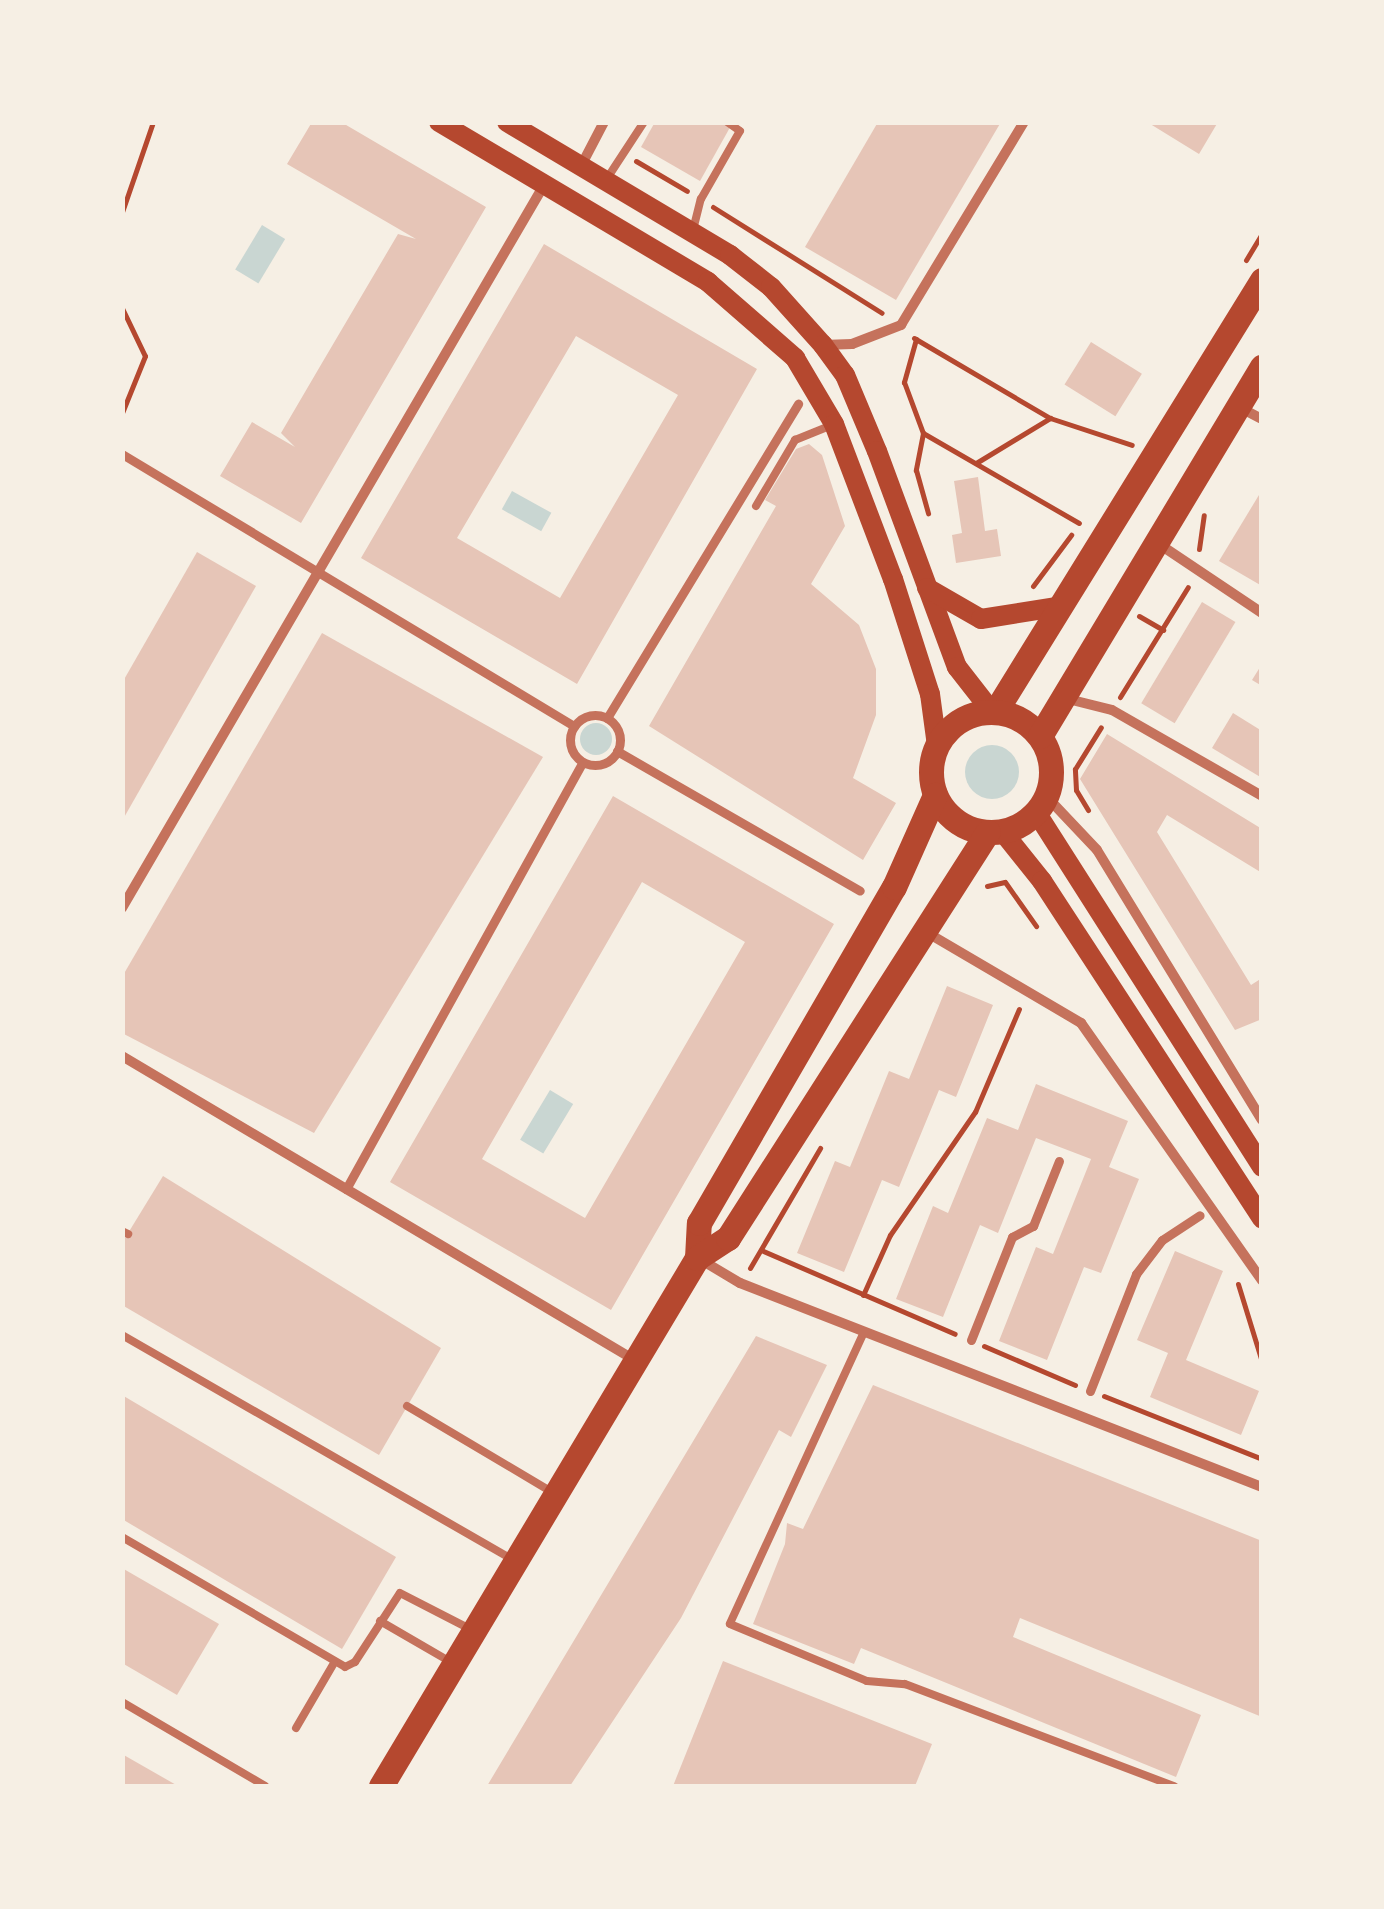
<!DOCTYPE html>
<style>
body{margin:0}
#map{position:relative;width:1384px;height:1909px;overflow:hidden;background:#f6efe4;font-family:Lato,sans-serif}
div>[style]{position:absolute}
.water>*{inset:0;background:#c9d6d2;transform-origin:0 0}
.round{border-radius:50%}
.building>*{inset:0;background:#e6c5b7;transform-origin:0 0}
.path>*{height:5px;margin:-2.5px;padding:0 2.5px;transform-origin:2.5px;border-radius:2.5px;background:#b5482f}
.service>*{height:8px;margin:-4px;padding:0 4px;transform-origin:4px;border-radius:4px;background:#c5725c}
.pedestrian>*{height:9px;margin:-4.5px;padding:0 4.5px;transform-origin:4.5px;border-radius:4.5px;background:#c5725c}
.pedestrian>.ring{margin:-4.5px;padding:0;box-sizing:content-box;background:none;border:9px solid #c5725c;border-radius:50%}
.minor>*{height:10px;margin:-5px;padding:0 5px;transform-origin:5px;border-radius:5px;background:#c5725c}
.secondary>*{height:20px;margin:-10px;padding:0 10px;transform-origin:10px;border-radius:10px;background:#b5482f}
.primary>*{height:25px;margin:-12.5px;padding:0 12.5px;transform-origin:12.5px;border-radius:12.5px;background:#b5482f}
.primary>.ring{margin:-12.5px;padding:0;box-sizing:content-box;background:none;border:25px solid #b5482f;border-radius:50%}
span{translate:-50% -50%;white-space:nowrap;text-align:center;line-height:1.15;-webkit-text-stroke:8px #f6efe4;paint-order:stroke}
.frame{position:absolute;inset:0;border:125px solid #f6efe4;pointer-events:none}
</style>
<div id="map">
<div class="water">
<div style="left:262px;top:225px;width:27px;height:52px;rotate:31deg"></div>
<div style="left:512px;top:491px;width:45px;height:21px;rotate:29deg"></div>
<div class="round" style="left:580px;top:723px;width:32px;height:32px"></div>
<div class="round" style="left:965px;top:745px;width:54px;height:54px"></div>
<div style="left:550px;top:1090px;width:27px;height:58px;rotate:31deg"></div>
</div>
<div class="building">
<div style="clip-path:polygon(312px 122px,341px 122px,486px 207px,301px 523px,220px 476px,252px 422px,295px 447px,281px 433px,322px 363px,398px 234px,416px 239px,287px 164px)"></div>
<div style="clip-path:polygon(655px 122px,733px 122px,700px 181px,641px 147px)"></div>
<div style="clip-path:polygon(878px 122px,1001px 122px,896px 300px,805px 247px)"></div>
<div style="clip-path:polygon(1147px 122px,1218px 122px,1199px 154px)"></div>
<div style="clip-path:polygon(evenodd,544px 244px,757px 369px,577px 684px,361px 558px,544px 244px,576px 336px,678px 395px,560px 598px,457px 538px,576px 336px)"></div>
<div style="left:1091px;top:342px;width:60px;height:50px;rotate:32deg"></div>
<div style="clip-path:polygon(809px 444px,822px 455px,845px 526px,811px 584px,859px 625px,876px 669px,876px 715px,853px 778px,896px 803px,863px 860px,649px 726px,776px 506px,765px 500px,796px 449px)"></div>
<div style="clip-path:polygon(978px 477px,985px 531px,997px 529px,1001px 556px,956px 563px,952px 535px,962px 533px,954px 481px)"></div>
<div style="clip-path:polygon(1262px 490px,1262px 586px,1219px 561px)"></div>
<div style="clip-path:polygon(197px 552px,256px 586px,122px 821px,122px 683px)"></div>
<div style="left:1202px;top:602px;width:39px;height:118px;rotate:31deg"></div>
<div style="clip-path:polygon(322px 633px,543px 757px,314px 1133px,122px 1033px,122px 977px)"></div>
<div style="clip-path:polygon(1262px 664px,1262px 686px,1252px 680px)"></div>
<div style="clip-path:polygon(1233px 713px,1262px 731px,1262px 778px,1212px 748px)"></div>
<div style="clip-path:polygon(1107px 734px,1262px 829px,1262px 873px,1167px 815px,1157px 832px,1251px 985px,1262px 978px,1262px 1019px,1235px 1030px,1080px 779px)"></div>
<div style="clip-path:polygon(evenodd,613px 796px,834px 924px,611px 1310px,390px 1182px,613px 796px,642px 882px,745px 942px,585px 1218px,482px 1159px,642px 882px)"></div>
<div style="clip-path:polygon(947px 986px,993px 1005px,956px 1097px,939px 1090px,899px 1187px,882px 1180px,844px 1272px,797px 1253px,835px 1161px,850px 1167px,889px 1071px,909px 1079px)"></div>
<div style="clip-path:polygon(1036px 1084px,1128px 1121px,1109px 1167px,1139px 1179px,1101px 1273px,1084px 1267px,1047px 1360px,999px 1341px,1036px 1247px,1053px 1254px,1091px 1159px,1036px 1138px,998px 1233px,980px 1225px,943px 1317px,896px 1299px,933px 1206px,948px 1213px,987px 1118px,1018px 1130px)"></div>
<div style="clip-path:polygon(163px 1176px,441px 1348px,379px 1455px,122px 1305px,122px 1243px)"></div>
<div style="clip-path:polygon(1175px 1251px,1223px 1271px,1186px 1360px,1259px 1391px,1241px 1435px,1150px 1397px,1168px 1353px,1137px 1340px)"></div>
<div style="clip-path:polygon(756px 1336px,827px 1365px,791px 1437px,779px 1430px,681px 1618px,570px 1786px,487px 1786px)"></div>
<div style="clip-path:polygon(873px 1385px,1262px 1541px,1262px 1717px,1020px 1618px,1013px 1637px,1201px 1715px,1176px 1777px,861px 1648px,854px 1664px,753px 1624px,785px 1544px,787px 1523px,803px 1529px)"></div>
<div style="clip-path:polygon(122px 1395px,396px 1557px,342px 1649px,122px 1519px)"></div>
<div style="clip-path:polygon(122px 1568px,219px 1624px,177px 1695px,122px 1663px)"></div>
<div style="clip-path:polygon(723px 1661px,932px 1744px,915px 1786px,673px 1786px)"></div>
<div style="clip-path:polygon(122px 1754px,178px 1786px,122px 1786px)"></div>
</div>
<div class="path">
<div style="left:636px;top:161px;width:59px;rotate:30.5deg"></div>
<div style="left:713px;top:207px;width:199px;rotate:32.1deg"></div>
<div style="left:122px;top:212px;width:95px;rotate:-71deg"></div>
<div style="left:1246px;top:260px;width:31px;rotate:-59deg"></div>
<div style="left:122px;top:308px;width:53px;rotate:64.4deg"></div>
<div style="left:145px;top:356px;width:61px;rotate:112deg"></div>
<div style="left:914px;top:338px;width:158px;rotate:30.5deg"></div>
<div style="left:1050px;top:418px;width:86px;rotate:18.2deg"></div>
<div style="left:916px;top:339px;width:45px;rotate:105.6deg"></div>
<div style="left:904px;top:382px;width:54px;rotate:69.6deg"></div>
<div style="left:923px;top:433px;width:180px;rotate:30deg"></div>
<div style="left:923px;top:433px;width:38px;rotate:101deg"></div>
<div style="left:916px;top:470px;width:45px;rotate:74.4deg"></div>
<div style="left:976px;top:463px;width:87px;rotate:-31.3deg"></div>
<div style="left:1199px;top:549px;width:34px;rotate:-82deg"></div>
<div style="left:1033px;top:586px;width:64px;rotate:-53.3deg"></div>
<div style="left:1139px;top:616px;width:28px;rotate:30deg"></div>
<div style="left:1120px;top:697px;width:129px;rotate:-58.3deg"></div>
<div style="left:1088px;top:810px;width:23px;rotate:-121deg"></div>
<div style="left:1076px;top:790px;width:21px;rotate:-93deg"></div>
<div style="left:1075px;top:769px;width:49px;rotate:-58.2deg"></div>
<div style="left:987px;top:886px;width:18px;rotate:-13deg"></div>
<div style="left:1005px;top:882px;width:54px;rotate:54.8deg"></div>
<div style="left:761px;top:1250px;width:211px;rotate:23.4deg"></div>
<div style="left:750px;top:1268px;width:139px;rotate:-59.7deg"></div>
<div style="left:1238px;top:1284px;width:82px;rotate:72.9deg"></div>
<div style="left:863px;top:1295px;width:66px;rotate:-65.8deg"></div>
<div style="left:890px;top:1235px;width:150px;rotate:-55.4deg"></div>
<div style="left:975px;top:1112px;width:112px;rotate:-66.9deg"></div>
<div style="left:984px;top:1346px;width:99px;rotate:23.2deg"></div>
<div style="left:1104px;top:1396px;width:170px;rotate:21.7deg"></div>
</div>
<div class="service">
<div style="left:606px;top:180px;width:69px;rotate:-56.8deg"></div>
<div style="left:693px;top:230px;width:32px;rotate:-76deg"></div>
<div style="left:701px;top:199px;width:78px;rotate:-60.2deg"></div>
<div style="left:740px;top:131px;width:16px;rotate:-145deg"></div>
<div style="left:756px;top:506px;width:77px;rotate:-59.4deg"></div>
<div style="left:795px;top:440px;width:38px;rotate:-22deg"></div>
<div style="left:122px;top:1231px;width:7px;rotate:27deg"></div>
<div style="left:864px;top:1332px;width:321px;rotate:114.7deg"></div>
<div style="left:730px;top:1624px;width:148px;rotate:22.6deg"></div>
<div style="left:867px;top:1681px;width:38px;rotate:5deg"></div>
<div style="left:905px;top:1684px;width:288px;rotate:20.8deg"></div>
<div style="left:122px;top:1335px;width:449px;rotate:29.9deg"></div>
<div style="left:407px;top:1406px;width:166px;rotate:30.7deg"></div>
<div style="left:122px;top:1537px;width:258px;rotate:30.2deg"></div>
<div style="left:345px;top:1667px;width:11px;rotate:-27deg"></div>
<div style="left:355px;top:1662px;width:82px;rotate:-56.9deg"></div>
<div style="left:400px;top:1593px;width:79px;rotate:27.2deg"></div>
<div style="left:380px;top:1621px;width:80px;rotate:30.1deg"></div>
<div style="left:122px;top:1702px;width:166px;rotate:30.4deg"></div>
<div style="left:296px;top:1728px;width:75px;rotate:-59.7deg"></div>
</div>
<div class="pedestrian">
<div style="left:122px;top:454px;width:528px;rotate:31.04deg"></div>
<div class="ring" style="left:570px;top:715px;width:41px;height:41px"></div>
<div style="left:607px;top:718px;width:368px;rotate:-58.7deg"></div>
<div style="left:617px;top:751px;width:280px;rotate:29.9deg"></div>
<div style="left:346px;top:1189px;width:488px;rotate:-61deg"></div>
<div style="left:971px;top:1340px;width:111px;rotate:-68.3deg"></div>
<div style="left:1012px;top:1237px;width:24px;rotate:-28deg"></div>
<div style="left:1033px;top:1226px;width:70px;rotate:-68.2deg"></div>
<div style="left:1090px;top:1391px;width:126px;rotate:-68.5deg"></div>
<div style="left:1136px;top:1274px;width:43px;rotate:-52.6deg"></div>
<div style="left:1162px;top:1240px;width:45px;rotate:-33.3deg"></div>
</div>
<div class="minor">
<div style="left:581px;top:166px;width:50px;rotate:-62.4deg"></div>
<div style="left:823px;top:345px;width:29px;rotate:-2deg"></div>
<div style="left:852px;top:344px;width:53px;rotate:-21.2deg"></div>
<div style="left:901px;top:325px;width:237px;rotate:-58.8deg"></div>
<div style="left:1239px;top:407px;width:26px;rotate:28deg"></div>
<div style="left:1159px;top:544px;width:124px;rotate:33.8deg"></div>
<div style="left:1064px;top:698px;width:49px;rotate:14deg"></div>
<div style="left:1112px;top:710px;width:173px;rotate:29.8deg"></div>
<div style="left:1046px;top:796px;width:74px;rotate:46.6deg"></div>
<div style="left:1097px;top:850px;width:316px;rotate:58.6deg"></div>
<div style="left:122px;top:908px;width:837px;rotate:-59.73deg"></div>
<div style="left:926px;top:932px;width:180px;rotate:30.4deg"></div>
<div style="left:1081px;top:1023px;width:315px;rotate:54.9deg"></div>
<div style="left:122px;top:1056px;width:594px;rotate:30.67deg"></div>
<div style="left:698px;top:1258px;width:49px;rotate:30.8deg"></div>
<div style="left:740px;top:1283px;width:560px;rotate:21.35deg"></div>
</div>
<div class="secondary">
<div style="left:439px;top:122px;width:313px;rotate:30.7deg"></div>
<div style="left:708px;top:282px;width:116px;rotate:41.1deg"></div>
<div style="left:795px;top:358px;width:77px;rotate:59.4deg"></div>
<div style="left:834px;top:424px;width:166px;rotate:69.2deg"></div>
<div style="left:893px;top:579px;width:121px;rotate:72.2deg"></div>
<div style="left:930px;top:694px;width:52px;rotate:82.3deg"></div>
<div style="left:507px;top:122px;width:260px;rotate:30.8deg"></div>
<div style="left:730px;top:255px;width:52px;rotate:38deg"></div>
<div style="left:771px;top:287px;width:78px;rotate:48.1deg"></div>
<div style="left:823px;top:345px;width:37px;rotate:54deg"></div>
<div style="left:845px;top:375px;width:82px;rotate:67.2deg"></div>
<div style="left:877px;top:451px;width:230px;rotate:69.7deg"></div>
<div style="left:957px;top:667px;width:57px;rotate:52.1deg"></div>
<div style="left:927px;top:588px;width:62px;rotate:29.9deg"></div>
<div style="left:981px;top:619px;width:77px;rotate:-9deg"></div>
<div style="left:1036px;top:812px;width:421px;rotate:57.5deg"></div>
<div style="left:1002px;top:831px;width:64px;rotate:51.3deg"></div>
<div style="left:1042px;top:881px;width:403px;rotate:56.9deg"></div>
</div>
<div class="primary">
<div style="left:995px;top:712px;width:508px;rotate:-58.28deg"></div>
<div class="ring" style="left:931px;top:712px;width:95px;height:95px"></div>
<div style="left:1040px;top:736px;width:431px;rotate:-59deg"></div>
<div style="left:697px;top:1258px;width:35px;rotate:-87deg"></div>
<div style="left:699px;top:1223px;width:388px;rotate:-59.9deg"></div>
<div style="left:894px;top:887px;width:101px;rotate:-66deg"></div>
<div style="left:381px;top:1786px;width:615px;rotate:-59.1deg"></div>
<div style="left:697px;top:1258px;width:37px;rotate:-33deg"></div>
<div style="left:728px;top:1238px;width:482px;rotate:-57.4deg"></div>
</div>
<div class="frame"></div>
</div>
